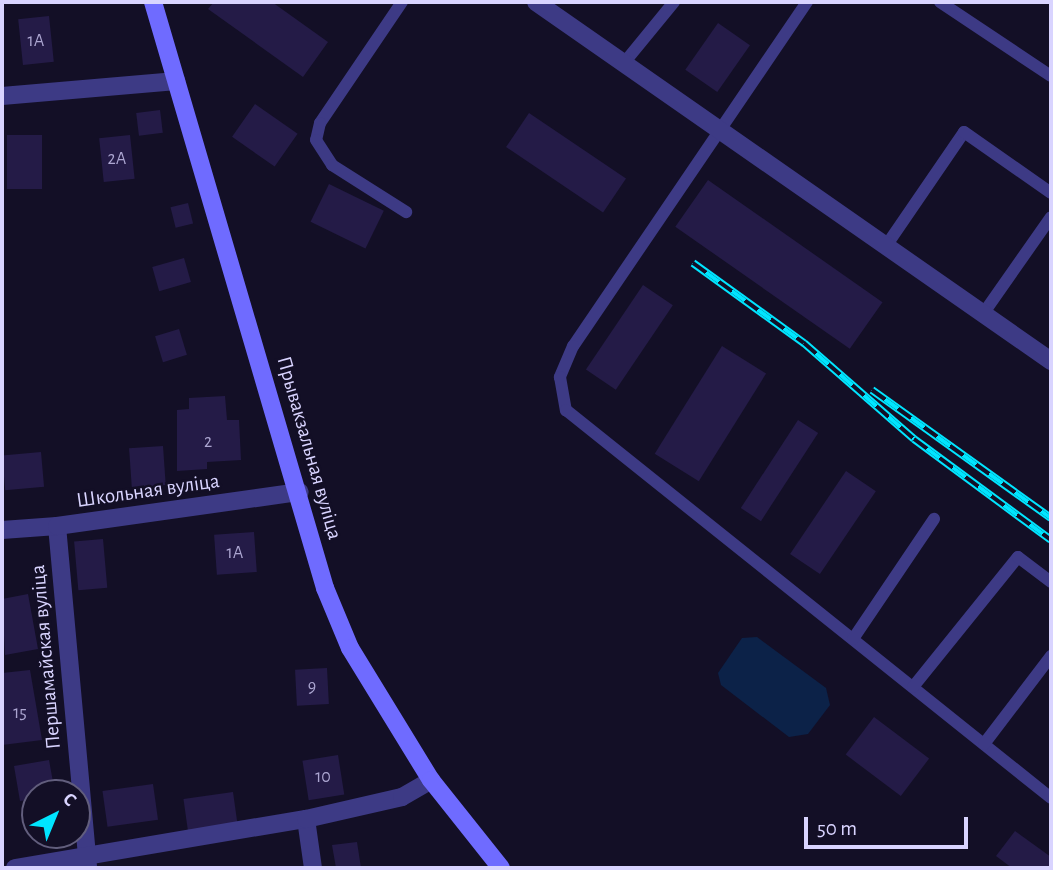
<!DOCTYPE html>
<meta charset="utf-8">
<style>
body{margin:0}
#map{position:relative;width:1053px;height:870px;overflow:hidden;background:#130f26;font-family:"Alegreya Sans",sans-serif}
div>[style]{position:absolute}
.water>*{inset:0;background:#0c2248}
.building>*{inset:0;background:#241b47;transform-origin:0 0}
.lane>*{height:12px;margin:-6px;padding:0 6px;transform-origin:6px;border-radius:6px;background:#3d3a85}
.street>*{height:18px;margin:-9px;padding:0 9px;transform-origin:9px;border-radius:9px;background:#3d3a85}
.secondary>*{height:18px;margin:-9px;padding:0 9px;transform-origin:9px;border-radius:9px;background:#6f6bff}
.rail>*{height:8px;margin-top:-4px;transform-origin:0;background:repeating-linear-gradient(90deg,#130f26 0 16px,#00e5ff 0 32px);box-sizing:border-box;border-block:2px solid #00e5ff}
span{translate:-50% -50%;white-space:nowrap;text-align:center;line-height:1.15;-webkit-text-stroke:5px #130f26;paint-order:stroke}
.number-label{font-size:18px;color:#aca6d1}
.number-label span{-webkit-text-stroke-width:0}
.street-label{font-size:21px;color:#d9d4ff}
.frame{position:absolute;inset:0;border:4px solid #d9d4ff;pointer-events:none}
.north{position:absolute;left:21px;top:779px;width:70px;height:70px;box-sizing:border-box;background:#130f26;border:2px solid #625e7d;border-radius:50%;rotate:43deg;font-size:19px;font-weight:700;line-height:28px;text-align:center;color:#d9d4ff}
.north::after{content:'';display:block;margin:auto;width:24px;height:32px;background:#00e5ff;clip-path:polygon(50% 0,100% 100%,50% 72%,0 100%)}
.scale{position:absolute;left:804px;top:817px;width:164px;height:32px;box-sizing:border-box;border:4px solid #d9d4ff;border-top:0;padding-left:9px;font-size:21px;line-height:24px;white-space:nowrap;color:#d9d4ff;-webkit-text-stroke:5px #130f26;paint-order:stroke}
</style>
<div id="map">
<div class="water">
<div style="clip-path:polygon(757px 637px,826px 688px,830px 705px,808px 734px,789px 737px,721px 685px,718px 673px,742px 638px)"></div>
</div>
<div class="building">
<div style="clip-path:polygon(214px 2px,272px 2px,328px 42px,303px 77px,208px 9px)"></div>
<div style="left:49px;top:16px;width:46px;height:31px;rotate:84deg"></div>
<div style="left:718px;top:23px;width:39px;height:57px;rotate:35deg"></div>
<div style="left:255px;top:104px;width:52px;height:40px;rotate:35deg"></div>
<div style="left:160px;top:110px;width:23px;height:24px;rotate:83deg"></div>
<div style="left:529px;top:113px;width:117px;height:41px;rotate:34deg"></div>
<div style="left:7px;top:135px;width:35px;height:54px"></div>
<div style="left:130px;top:135px;width:44px;height:31px;rotate:84deg"></div>
<div style="left:708px;top:180px;width:213px;height:57px;rotate:35deg"></div>
<div style="left:329px;top:184px;width:61px;height:42px;rotate:26deg"></div>
<div style="left:188px;top:203px;width:21px;height:18px;rotate:76deg"></div>
<div style="left:184px;top:258px;width:25px;height:33px;rotate:74deg"></div>
<div style="left:643px;top:285px;width:36px;height:102px;rotate:34deg"></div>
<div style="left:179px;top:329px;width:27px;height:25px;rotate:73deg"></div>
<div style="left:722px;top:346px;width:52px;height:127px;rotate:32deg"></div>
<div style="clip-path:polygon(225px 396px,227px 420px,239px 420px,241px 460px,207px 462px,207px 469px,177px 471px,177px 410px,189px 409px,189px 398px)"></div>
<div style="left:798px;top:420px;width:24px;height:105px;rotate:33deg"></div>
<div style="left:163px;top:446px;width:39px;height:34px;rotate:86deg"></div>
<div style="left:41px;top:452px;width:35px;height:39px;rotate:85deg"></div>
<div style="left:846px;top:471px;width:36px;height:100px;rotate:34deg"></div>
<div style="left:254px;top:532px;width:40px;height:40px;rotate:86deg"></div>
<div style="left:103px;top:539px;width:49px;height:29px;rotate:85deg"></div>
<div style="clip-path:polygon(28px 594px,38px 649px,5px 655px,2px 599px)"></div>
<div style="left:327px;top:668px;width:36px;height:32px;rotate:87deg"></div>
<div style="clip-path:polygon(30px 670px,42px 740px,2px 745px,2px 673px)"></div>
<div style="left:874px;top:717px;width:69px;height:47px;rotate:37deg"></div>
<div style="left:338px;top:755px;width:40px;height:36px;rotate:81deg"></div>
<div style="clip-path:polygon(49px 760px,55px 793px,35px 793px,35px 799px,20px 801px,14px 766px)"></div>
<div style="left:153px;top:784px;width:36px;height:51px;rotate:82deg"></div>
<div style="left:233px;top:792px;width:34px;height:50px;rotate:82deg"></div>
<div style="clip-path:polygon(1015px 831px,1051px 857px,1051px 868px,1012px 868px,996px 856px)"></div>
<div style="clip-path:polygon(357px 842px,361px 868px,336px 868px,332px 845px)"></div>
</div>
<div class="lane">
<div style="left:402px;top:2px;width:146px;rotate:124.1deg"></div>
<div style="left:320px;top:123px;width:17px;rotate:103deg"></div>
<div style="left:316px;top:140px;width:30px;rotate:57deg"></div>
<div style="left:332px;top:165px;width:88px;rotate:32.4deg"></div>
<div style="left:807px;top:2px;width:416px;rotate:124.2deg"></div>
<div style="left:573px;top:346px;width:34px;rotate:113deg"></div>
<div style="left:560px;top:377px;width:34px;rotate:80deg"></div>
<div style="left:566px;top:410px;width:621px;rotate:38.66deg"></div>
<div style="left:940px;top:2px;width:133px;rotate:33.7deg"></div>
<div style="left:624px;top:63px;width:79px;rotate:-50.7deg"></div>
<div style="left:886px;top:246px;width:138px;rotate:-55.6deg"></div>
<div style="left:964px;top:132px;width:106px;rotate:35deg"></div>
<div style="left:983px;top:314px;width:118px;rotate:-55deg"></div>
<div style="left:853px;top:639px;width:145px;rotate:-56deg"></div>
<div style="left:913px;top:687px;width:167px;rotate:-51.1deg"></div>
<div style="left:1018px;top:557px;width:41px;rotate:37.1deg"></div>
<div style="left:984px;top:744px;width:111px;rotate:-52.7deg"></div>
</div>
<div class="street">
<div style="left:536px;top:2px;width:628px;rotate:34.88deg"></div>
<div style="left:2px;top:96px;width:175px;rotate:-4.9deg"></div>
<div style="left:57px;top:526px;width:343px;rotate:84.8deg"></div>
<div style="left:2px;top:530px;width:55px;rotate:-4.2deg"></div>
<div style="left:57px;top:526px;width:245px;rotate:-8deg"></div>
<div style="left:306px;top:819px;width:49px;rotate:81.9deg"></div>
<div style="left:15px;top:868px;width:295px;rotate:-9.6deg"></div>
<div style="left:306px;top:819px;width:98px;rotate:-12.9deg"></div>
<div style="left:402px;top:797px;width:34px;rotate:-30deg"></div>
</div>
<div class="secondary">
<div style="left:153px;top:2px;width:611px;rotate:73.64deg"></div>
<div style="left:325px;top:588px;width:65px;rotate:67.4deg"></div>
<div style="left:350px;top:648px;width:155px;rotate:58.5deg"></div>
<div style="left:431px;top:780px;width:112px;rotate:51.5deg"></div>
</div>
<div class="rail">
<div style="left:693px;top:263px;width:137px;rotate:35.8deg"></div>
<div style="left:804px;top:343px;width:146px;rotate:41.1deg"></div>
<div style="left:914px;top:439px;width:170px;rotate:36.4deg"></div>
<div style="left:872px;top:390px;width:220px;rotate:35.6deg"></div>
</div>
<div class="number-label">
<span style="left:36px;top:41px">1А</span>
<span style="left:117px;top:159px">2А</span>
<span style="left:208px;top:442px">2</span>
<span style="left:235px;top:553px">1А</span>
<span style="left:312px;top:687px">9</span>
<span style="left:20px;top:713px">15</span>
<span style="left:323px;top:777px">10</span>
</div>
<div class="street-label">
<span style="left:309px;top:448px;rotate:74deg">Прывакзальная вуліца</span>
<span style="left:148px;top:491px;rotate:-8deg">Школьная вуліца</span>
<span style="left:46px;top:657px;rotate:-95deg">Першамайская вуліца</span>
</div>
<div class="frame"></div>
<div class="north">С</div>
<div class="scale">50 m</div>
</div>
